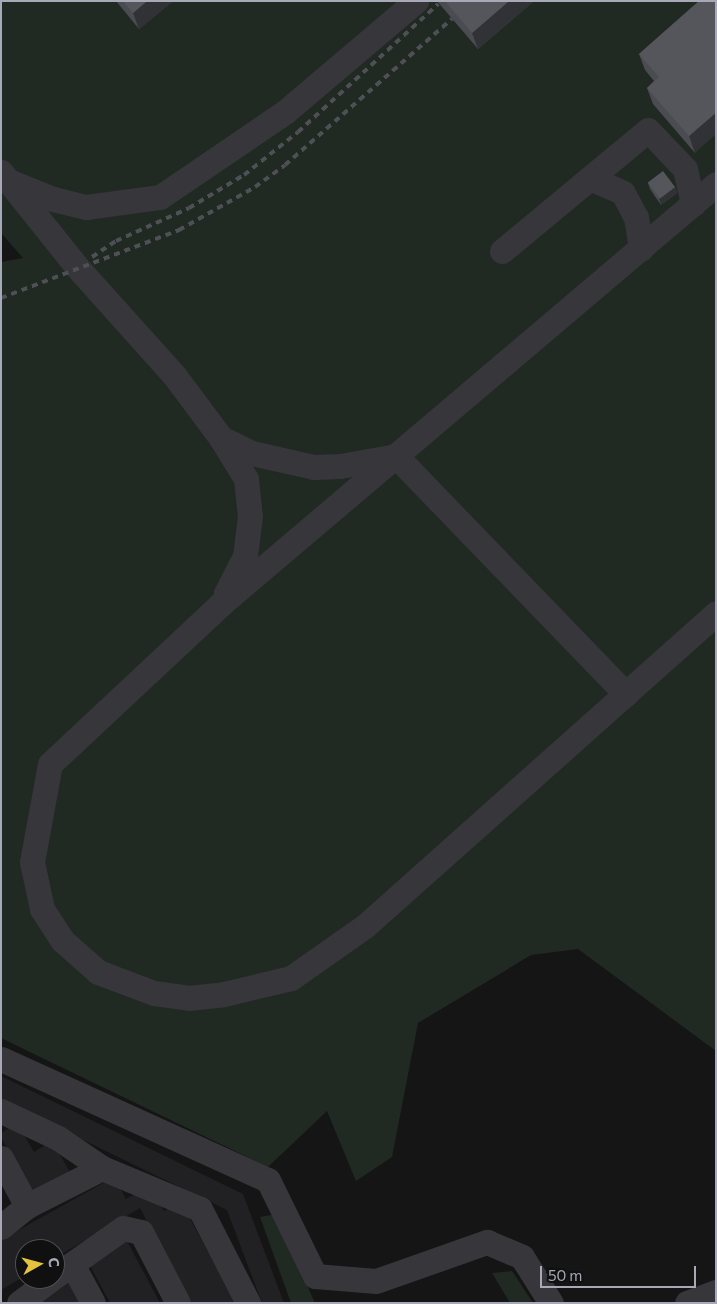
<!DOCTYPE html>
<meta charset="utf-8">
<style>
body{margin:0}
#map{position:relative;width:717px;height:1304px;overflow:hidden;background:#151516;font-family:Commissioner,sans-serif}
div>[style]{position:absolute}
.built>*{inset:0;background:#212123}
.green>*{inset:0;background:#212923}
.minor>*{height:25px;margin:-12.5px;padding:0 12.5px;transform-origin:12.5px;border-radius:12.5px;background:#36363b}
.rail>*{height:4px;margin-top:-2px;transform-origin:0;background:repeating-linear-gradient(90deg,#4f5056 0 6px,transparent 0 11px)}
.wall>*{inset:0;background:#4b4c51}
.shaded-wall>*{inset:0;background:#313235}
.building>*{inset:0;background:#55565c;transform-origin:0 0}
span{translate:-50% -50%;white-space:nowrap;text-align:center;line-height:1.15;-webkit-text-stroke:4px #101011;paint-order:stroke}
.frame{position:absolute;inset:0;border:2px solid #a7aab6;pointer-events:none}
.north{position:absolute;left:15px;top:1239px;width:50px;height:50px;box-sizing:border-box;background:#101011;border:1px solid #4c4e53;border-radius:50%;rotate:83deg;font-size:14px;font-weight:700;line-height:20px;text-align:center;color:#a7aab6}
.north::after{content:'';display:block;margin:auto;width:18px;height:22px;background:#e5c23e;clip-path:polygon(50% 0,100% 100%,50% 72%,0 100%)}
.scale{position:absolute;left:540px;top:1266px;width:156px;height:22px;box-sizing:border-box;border:2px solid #a7aab6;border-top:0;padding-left:6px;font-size:15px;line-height:18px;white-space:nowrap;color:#a7aab6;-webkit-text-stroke:4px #101011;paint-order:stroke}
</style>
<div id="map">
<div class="built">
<div style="clip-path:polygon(1px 1076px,243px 1194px,284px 1303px,262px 1303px,227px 1210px,1px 1100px)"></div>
<div style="clip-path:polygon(17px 1123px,34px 1152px,52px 1141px,70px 1172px,35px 1194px,1px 1138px,1px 1133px)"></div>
<div style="clip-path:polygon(114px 1177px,126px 1199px,150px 1186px,164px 1211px,181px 1202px,236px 1303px,190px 1303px,140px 1208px,55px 1258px,55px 1249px,25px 1249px,25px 1276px,1px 1290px,1px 1240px)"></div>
<div style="clip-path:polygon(127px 1241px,160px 1303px,110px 1303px,88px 1262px)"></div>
<div style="clip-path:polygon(67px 1280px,79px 1303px,29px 1303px)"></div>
</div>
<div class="green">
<div style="clip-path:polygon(1px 1px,716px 1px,716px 1051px,578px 949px,531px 955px,418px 1023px,392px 1157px,356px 1181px,327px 1111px,268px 1167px,1px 1038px,1px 262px,23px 258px,1px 233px)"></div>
<div style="clip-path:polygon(276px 1214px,315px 1303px,291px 1303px,260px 1217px)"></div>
<div style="clip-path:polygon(512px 1271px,533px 1303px,510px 1303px,492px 1273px)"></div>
</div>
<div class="minor">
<div style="left:1px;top:172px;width:122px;rotate:51.3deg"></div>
<div style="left:77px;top:267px;width:145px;rotate:48.1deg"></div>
<div style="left:174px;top:375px;width:79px;rotate:53.3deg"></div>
<div style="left:221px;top:438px;width:34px;rotate:26deg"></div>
<div style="left:252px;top:453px;width:64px;rotate:12.7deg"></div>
<div style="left:314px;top:467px;width:26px;rotate:-2deg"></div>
<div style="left:340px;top:466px;width:57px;rotate:-10.1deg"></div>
<div style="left:396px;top:456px;width:331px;rotate:46deg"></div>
<div style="left:590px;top:178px;width:75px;rotate:-39.6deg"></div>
<div style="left:648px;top:130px;width:54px;rotate:46.5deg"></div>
<div style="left:685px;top:169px;width:36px;rotate:77deg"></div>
<div style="left:11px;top:182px;width:45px;rotate:22deg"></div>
<div style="left:53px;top:199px;width:34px;rotate:14deg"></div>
<div style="left:86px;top:207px;width:75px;rotate:-7.7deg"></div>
<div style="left:160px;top:197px;width:151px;rotate:-34.2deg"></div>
<div style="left:285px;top:112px;width:172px;rotate:-40.3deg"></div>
<div style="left:716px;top:184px;width:649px;rotate:139.69deg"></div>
<div style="left:221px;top:604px;width:234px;rotate:136.9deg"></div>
<div style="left:50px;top:764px;width:100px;rotate:100.4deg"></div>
<div style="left:32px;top:862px;width:48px;rotate:78deg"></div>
<div style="left:42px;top:909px;width:38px;rotate:57deg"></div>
<div style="left:63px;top:941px;width:47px;rotate:41.5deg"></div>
<div style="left:98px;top:972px;width:60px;rotate:20.6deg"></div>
<div style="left:154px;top:993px;width:34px;rotate:8deg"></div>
<div style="left:188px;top:998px;width:36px;rotate:-6deg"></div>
<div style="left:224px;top:994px;width:69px;rotate:-13.4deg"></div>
<div style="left:291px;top:978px;width:90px;rotate:-35.1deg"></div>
<div style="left:365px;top:926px;width:470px;rotate:-41.7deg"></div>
<div style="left:502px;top:251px;width:114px;rotate:-39.7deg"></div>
<div style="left:590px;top:178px;width:36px;rotate:24deg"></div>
<div style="left:623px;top:193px;width:27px;rotate:62deg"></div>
<div style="left:636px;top:217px;width:32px;rotate:81deg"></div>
<div style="left:221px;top:438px;width:48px;rotate:58.6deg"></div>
<div style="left:246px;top:479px;width:37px;rotate:84deg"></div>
<div style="left:250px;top:516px;width:40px;rotate:97.1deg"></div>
<div style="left:245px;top:556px;width:42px;rotate:117.2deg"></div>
<div style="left:1px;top:1059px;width:293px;rotate:24.4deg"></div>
<div style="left:268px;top:1180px;width:107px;rotate:63.9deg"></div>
<div style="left:315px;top:1276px;width:61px;rotate:4.7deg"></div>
<div style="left:376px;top:1281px;width:118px;rotate:-19.4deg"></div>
<div style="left:487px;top:1242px;width:38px;rotate:23deg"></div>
<div style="left:522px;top:1257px;width:54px;rotate:57.8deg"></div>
<div style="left:1px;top:1111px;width:63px;rotate:25.3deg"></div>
<div style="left:58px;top:1138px;width:53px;rotate:34.3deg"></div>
<div style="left:102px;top:1168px;width:106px;rotate:22.7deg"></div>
<div style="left:200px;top:1209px;width:106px;rotate:62.9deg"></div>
<div style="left:1px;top:1158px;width:55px;rotate:61.6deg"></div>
<div style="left:1px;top:1227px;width:33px;rotate:-39deg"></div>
<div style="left:27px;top:1206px;width:84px;rotate:-26.9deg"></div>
<div style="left:72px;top:1264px;width:44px;rotate:61.7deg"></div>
<div style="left:55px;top:1276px;width:83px;rotate:-35.2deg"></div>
<div style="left:123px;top:1228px;width:18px;rotate:13deg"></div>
<div style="left:141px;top:1232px;width:80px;rotate:62.5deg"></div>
<div style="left:19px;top:1303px;width:40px;rotate:-37deg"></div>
<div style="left:687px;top:1303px;width:31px;rotate:-21deg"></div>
</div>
<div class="rail">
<div style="left:92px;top:257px;width:29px;rotate:-34deg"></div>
<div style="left:116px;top:241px;width:80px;rotate:-24.3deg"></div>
<div style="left:189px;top:208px;width:64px;rotate:-31deg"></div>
<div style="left:244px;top:175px;width:69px;rotate:-38.5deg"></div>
<div style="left:298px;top:132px;width:190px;rotate:-42.4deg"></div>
<div style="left:1px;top:298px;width:191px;rotate:-20.9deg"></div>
<div style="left:179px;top:230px;width:87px;rotate:-29.5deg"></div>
<div style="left:255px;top:187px;width:37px;rotate:-36deg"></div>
<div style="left:285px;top:165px;width:222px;rotate:-41.2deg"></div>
</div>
<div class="wall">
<div style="clip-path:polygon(116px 1px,173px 1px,139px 29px)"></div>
<div style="clip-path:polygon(437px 1px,534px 1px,478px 49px)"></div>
<div style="clip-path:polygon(699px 1px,695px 153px,653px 104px,647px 88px,654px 81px,645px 70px,639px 54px)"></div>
<div style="clip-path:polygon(648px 183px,675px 187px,677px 193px,661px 205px,650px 189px)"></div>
</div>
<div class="shaded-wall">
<div style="clip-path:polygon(147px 1px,173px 1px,139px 29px,133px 13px)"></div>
<div style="clip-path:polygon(509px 1px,534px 1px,478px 49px,472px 33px)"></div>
<div style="clip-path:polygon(716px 113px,716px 134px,695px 153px,689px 136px)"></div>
<div style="clip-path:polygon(675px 187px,677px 193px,661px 205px,659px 199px)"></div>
</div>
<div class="building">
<div style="clip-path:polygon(123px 1px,147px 1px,133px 13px)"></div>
<div style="clip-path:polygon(445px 1px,509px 1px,472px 33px)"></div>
<div style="clip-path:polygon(699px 1px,716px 1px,716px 113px,689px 136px,647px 88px,659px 77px,639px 54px)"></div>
<div style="left:663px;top:171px;width:20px;height:19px;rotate:53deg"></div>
</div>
<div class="frame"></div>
<div class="north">С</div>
<div class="scale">50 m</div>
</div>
